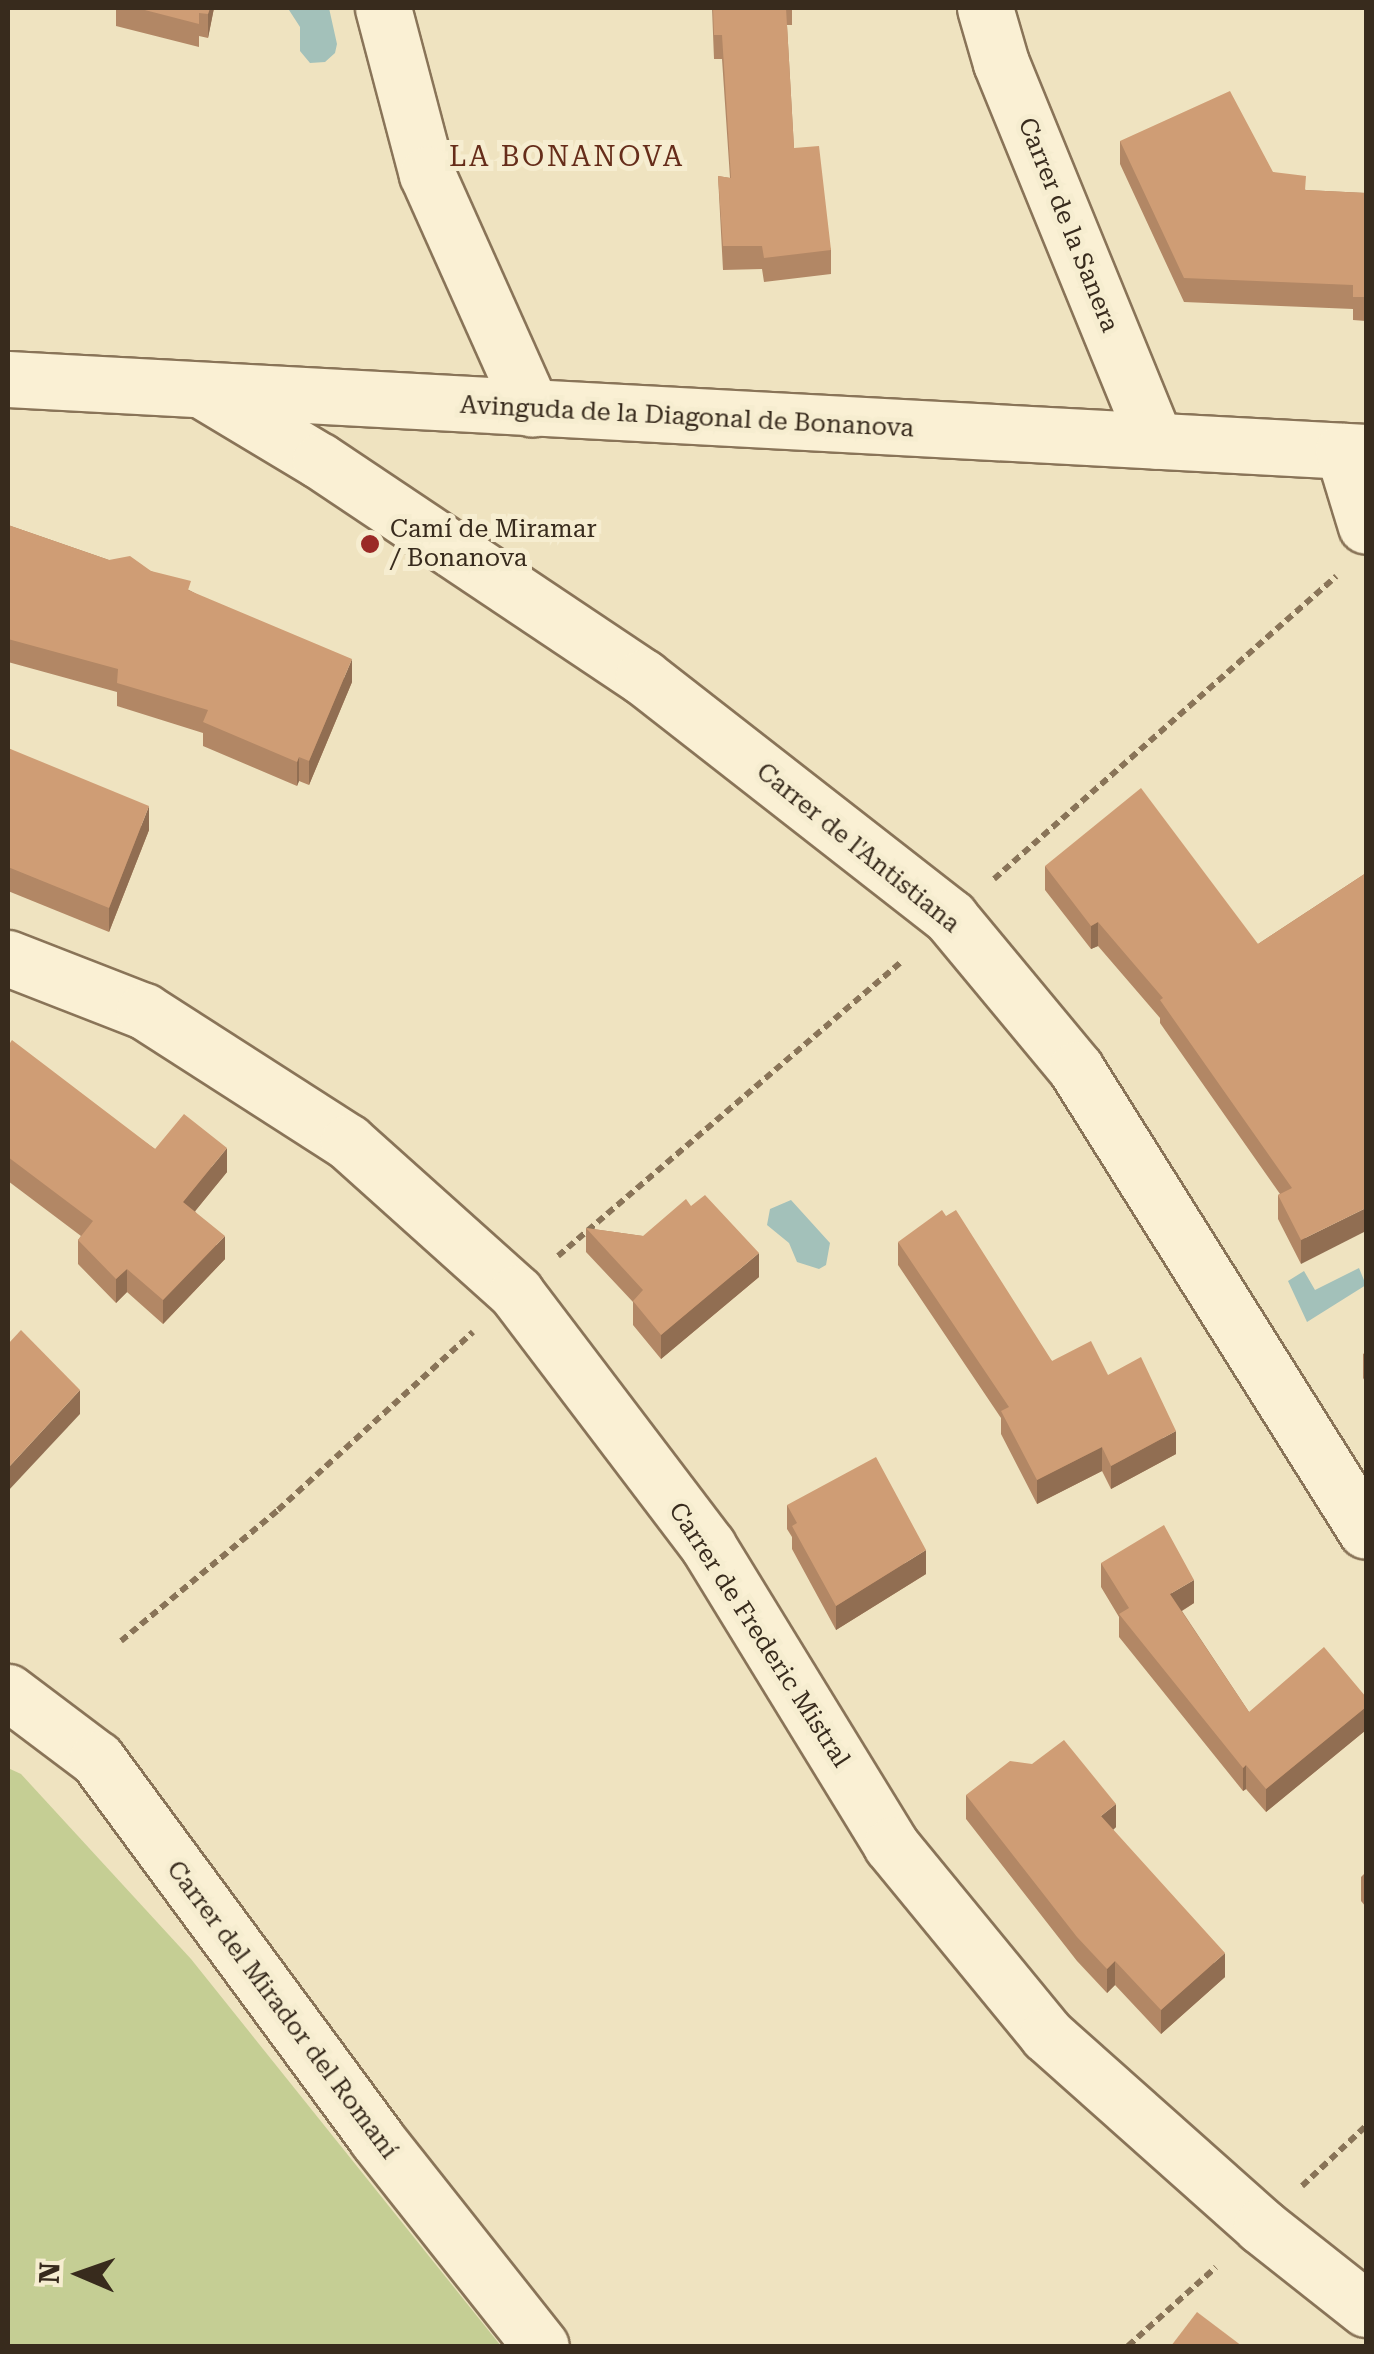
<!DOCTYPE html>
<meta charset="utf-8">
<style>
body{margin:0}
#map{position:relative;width:1374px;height:2354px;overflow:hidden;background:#efe3c0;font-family:"Roboto Serif",serif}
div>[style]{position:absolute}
.green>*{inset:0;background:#c5ce94}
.water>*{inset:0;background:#a3c1ba}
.path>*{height:6px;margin-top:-3px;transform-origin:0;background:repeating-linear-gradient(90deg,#897458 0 8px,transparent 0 13px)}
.roads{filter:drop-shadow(2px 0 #897458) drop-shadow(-2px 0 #897458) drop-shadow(0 2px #897458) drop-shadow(0 -2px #897458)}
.street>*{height:55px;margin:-27.5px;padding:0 27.5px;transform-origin:27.5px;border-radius:27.5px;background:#faf0d4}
.wall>*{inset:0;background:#b28765}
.shaded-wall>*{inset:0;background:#916e52}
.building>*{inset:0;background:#cf9d75}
.dots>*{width:28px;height:28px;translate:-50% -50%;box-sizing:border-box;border:5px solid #f6edd0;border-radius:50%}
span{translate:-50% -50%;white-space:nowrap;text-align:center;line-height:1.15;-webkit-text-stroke:10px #f6edd0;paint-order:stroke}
.street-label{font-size:25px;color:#382b1d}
.poi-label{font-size:25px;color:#382b1d}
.left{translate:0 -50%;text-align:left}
.neighbourhood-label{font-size:28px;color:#662d1a;letter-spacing:2.5px}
.frame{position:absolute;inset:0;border:10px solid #382b1d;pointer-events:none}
.north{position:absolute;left:30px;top:2224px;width:100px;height:100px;-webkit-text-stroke:8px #f6edd0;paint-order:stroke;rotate:272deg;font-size:28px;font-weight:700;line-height:40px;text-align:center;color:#382b1d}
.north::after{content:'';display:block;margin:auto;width:35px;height:45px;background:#382b1d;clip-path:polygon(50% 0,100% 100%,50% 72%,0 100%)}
</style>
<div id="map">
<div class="green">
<div style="clip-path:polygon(8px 1768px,21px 1774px,191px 1959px,501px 2346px,8px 2346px)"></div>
</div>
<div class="water">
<div style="clip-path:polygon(282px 8px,329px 8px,337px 44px,335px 53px,325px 62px,310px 63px,300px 51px,300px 27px,289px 10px)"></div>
<div style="clip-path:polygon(791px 1200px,830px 1243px,826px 1265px,819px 1269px,797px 1262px,789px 1243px,767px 1225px,770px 1209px)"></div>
<div style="clip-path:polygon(1359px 1268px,1366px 1285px,1307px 1322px,1288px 1281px,1304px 1271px,1315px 1290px)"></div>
</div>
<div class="path">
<div style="left:994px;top:879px;width:457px;rotate:-41.5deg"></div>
<div style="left:558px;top:1256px;width:453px;rotate:-40.6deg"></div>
<div style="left:121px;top:1641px;width:204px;rotate:-39.8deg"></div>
<div style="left:278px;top:1510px;width:264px;rotate:-42.4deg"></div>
<div style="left:1302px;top:2186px;width:88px;rotate:-43.2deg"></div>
<div style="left:1128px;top:2346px;width:118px;rotate:-41.9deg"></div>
</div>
<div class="roads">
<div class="street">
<div style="left:383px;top:8px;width:172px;rotate:75.2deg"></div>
<div style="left:427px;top:174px;width:257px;rotate:65.9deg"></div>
<div style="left:985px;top:8px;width:57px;rotate:73.8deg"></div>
<div style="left:1001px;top:63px;width:408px;rotate:67.8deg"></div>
<div style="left:8px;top:379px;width:1360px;rotate:3.08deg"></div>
<div style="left:205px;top:392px;width:134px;rotate:31deg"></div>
<div style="left:320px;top:461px;width:389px;rotate:33.8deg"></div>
<div style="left:643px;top:677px;width:390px;rotate:38deg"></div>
<div style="left:950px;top:917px;width:197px;rotate:50.3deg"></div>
<div style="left:1076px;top:1069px;width:545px;rotate:57.88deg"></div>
<div style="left:1343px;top:451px;width:78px;rotate:73deg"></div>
<div style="left:8px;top:958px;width:146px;rotate:21.3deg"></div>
<div style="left:144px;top:1011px;width:242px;rotate:32.7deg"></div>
<div style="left:348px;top:1142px;width:226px;rotate:41.9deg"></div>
<div style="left:516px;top:1293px;width:318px;rotate:52.8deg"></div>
<div style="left:708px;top:1546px;width:351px;rotate:58.5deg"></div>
<div style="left:891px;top:1845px;width:246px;rotate:50.6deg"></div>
<div style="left:1047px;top:2035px;width:287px;rotate:41.7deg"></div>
<div style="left:1261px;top:2226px;width:134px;rotate:38.3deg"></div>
<div style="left:8px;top:1692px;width:111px;rotate:37deg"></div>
<div style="left:97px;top:1759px;width:471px;rotate:53.6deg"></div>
<div style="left:376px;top:2138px;width:265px;rotate:51.6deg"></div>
</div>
</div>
<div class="wall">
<div style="clip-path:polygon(116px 8px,214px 8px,208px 38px,199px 36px,199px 47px,116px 26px)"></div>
<div style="clip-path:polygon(712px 8px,792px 8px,792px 25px,787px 25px,794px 148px,831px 250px,831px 274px,764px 282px,762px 269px,723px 270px,718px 176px,730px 178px,722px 59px,714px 59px)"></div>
<div style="clip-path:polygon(1120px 141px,1273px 172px,1306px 190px,1366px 193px,1366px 321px,1353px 320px,1353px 309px,1184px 302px,1120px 164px)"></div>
<div style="clip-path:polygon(8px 525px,109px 560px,151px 571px,191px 591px,352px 682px,309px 785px,299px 781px,297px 786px,203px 746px,203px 733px,117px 706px,117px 692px,8px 662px)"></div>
<div style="clip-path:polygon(8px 748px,149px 830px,109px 932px,8px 891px)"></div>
<div style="clip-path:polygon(1045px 866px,1258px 944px,1366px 873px,1301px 1264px,1278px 1219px,1278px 1195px,1280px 1194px,1160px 1023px,1160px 1018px,1098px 946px,1091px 949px,1045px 890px)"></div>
<div style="clip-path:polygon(8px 1046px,155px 1149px,227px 1172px,195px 1211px,225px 1259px,163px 1324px,127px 1292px,116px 1303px,78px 1264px,78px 1240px,81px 1236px,8px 1181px)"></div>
<div style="clip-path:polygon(586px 1228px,643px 1236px,759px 1277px,661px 1359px,633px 1325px,633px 1302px,586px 1252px)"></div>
<div style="clip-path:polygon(898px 1242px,1052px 1361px,1108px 1375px,1176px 1454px,1111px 1489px,1102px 1471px,1037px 1504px,1001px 1434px,1001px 1418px,898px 1265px)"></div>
<div style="clip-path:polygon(1366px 1352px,1366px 1383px,1363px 1378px,1363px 1354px)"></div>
<div style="clip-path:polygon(787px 1505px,926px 1574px,836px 1630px,792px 1549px,792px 1537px,787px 1529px)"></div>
<div style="clip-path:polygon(1101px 1563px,1194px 1603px,1182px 1611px,1249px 1712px,1366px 1697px,1366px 1730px,1266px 1812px,1246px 1789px,1243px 1791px,1119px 1637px,1119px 1617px,1101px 1587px)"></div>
<div style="clip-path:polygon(966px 1795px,1116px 1827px,1113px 1830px,1225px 1977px,1161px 2034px,1115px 1985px,1107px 1993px,1077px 1961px,966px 1819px)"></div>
<div style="clip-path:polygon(1366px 1872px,1366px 1907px,1361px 1901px,1361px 1877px)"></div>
</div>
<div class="shaded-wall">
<div style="clip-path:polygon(210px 8px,214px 8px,208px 38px,208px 14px)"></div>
<div style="clip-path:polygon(352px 659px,352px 682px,309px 785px,309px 761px)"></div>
<div style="clip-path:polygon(299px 757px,299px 781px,297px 786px,297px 762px)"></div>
<div style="clip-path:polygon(149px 806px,149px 830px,109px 932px,109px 908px)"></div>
<div style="clip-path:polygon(1098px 922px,1098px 946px,1091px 949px,1091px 926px)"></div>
<div style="clip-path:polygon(227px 1148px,227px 1172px,183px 1226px,183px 1202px)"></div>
<div style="clip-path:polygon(1366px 1208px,1366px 1231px,1301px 1264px,1301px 1240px)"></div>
<div style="clip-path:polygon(225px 1236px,225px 1259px,163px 1324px,163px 1300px)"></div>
<div style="clip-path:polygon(759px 1253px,759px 1277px,661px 1359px,661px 1335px)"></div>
<div style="clip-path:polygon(127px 1269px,127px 1292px,116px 1303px,116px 1279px)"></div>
<div style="clip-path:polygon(80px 1390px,80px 1414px,8px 1491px,8px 1468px)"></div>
<div style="clip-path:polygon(1176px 1431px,1176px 1454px,1111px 1489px,1111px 1466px)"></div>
<div style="clip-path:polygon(1102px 1447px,1102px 1471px,1037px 1504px,1037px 1480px)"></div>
<div style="clip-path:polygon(926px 1550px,926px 1574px,836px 1630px,836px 1606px)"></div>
<div style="clip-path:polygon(1194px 1580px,1194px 1603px,1170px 1618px,1170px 1594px)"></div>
<div style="clip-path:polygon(1366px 1707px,1366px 1730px,1266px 1812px,1266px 1789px)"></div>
<div style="clip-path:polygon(1246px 1765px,1246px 1789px,1243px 1791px,1243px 1768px)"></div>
<div style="clip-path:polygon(1116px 1804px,1116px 1827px,1101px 1840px,1101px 1816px)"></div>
<div style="clip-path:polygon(1225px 1953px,1225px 1977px,1161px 2034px,1161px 2010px)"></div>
<div style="clip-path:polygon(1115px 1961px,1115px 1985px,1107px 1993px,1107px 1969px)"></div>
</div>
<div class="building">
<div style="clip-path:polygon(137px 8px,210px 8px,208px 14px,199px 13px,199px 24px)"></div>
<div style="clip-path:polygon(713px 8px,786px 8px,794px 148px,819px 146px,831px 250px,764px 258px,762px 246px,723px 246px,718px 176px,731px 178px,722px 35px,714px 35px)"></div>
<div style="clip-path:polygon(1230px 91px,1273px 172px,1306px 176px,1305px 190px,1366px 193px,1366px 297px,1353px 297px,1353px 285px,1184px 278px,1120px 141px)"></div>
<div style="clip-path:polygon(8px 525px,109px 560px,130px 556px,151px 571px,191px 581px,188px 590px,352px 659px,309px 761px,299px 757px,297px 762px,203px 722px,208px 710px,117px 683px,118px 669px,8px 639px)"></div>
<div style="clip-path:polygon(8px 748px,149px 806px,109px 908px,8px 867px)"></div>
<div style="clip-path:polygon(1141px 788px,1258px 944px,1366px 873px,1366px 1208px,1301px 1240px,1278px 1195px,1292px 1188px,1160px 1000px,1163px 998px,1098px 922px,1091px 926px,1045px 866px)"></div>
<div style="clip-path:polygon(12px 1040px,155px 1149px,184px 1114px,227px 1148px,183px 1202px,225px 1236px,163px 1300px,127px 1269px,116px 1279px,78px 1240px,93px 1221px,8px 1157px,8px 1046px)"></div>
<div style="clip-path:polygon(705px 1195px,759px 1253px,661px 1335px,633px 1301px,643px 1290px,586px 1228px,643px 1236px,686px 1199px,691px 1206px)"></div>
<div style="clip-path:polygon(942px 1210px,946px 1216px,956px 1210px,1052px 1361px,1091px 1341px,1108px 1375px,1141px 1357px,1176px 1431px,1111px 1466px,1102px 1447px,1037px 1480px,1001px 1411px,1009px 1407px,898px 1242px)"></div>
<div style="clip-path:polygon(21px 1330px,80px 1390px,8px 1468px,8px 1344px)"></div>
<div style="clip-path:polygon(876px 1457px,926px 1550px,836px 1606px,792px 1526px,797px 1523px,787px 1505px)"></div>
<div style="clip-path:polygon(1164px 1525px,1194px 1580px,1170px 1594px,1249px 1712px,1324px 1647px,1366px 1697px,1366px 1707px,1266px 1789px,1246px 1765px,1243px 1768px,1119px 1614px,1129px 1608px,1101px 1563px)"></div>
<div style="clip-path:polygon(1064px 1740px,1116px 1804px,1101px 1816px,1225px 1953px,1161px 2010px,1115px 1961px,1107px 1969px,1077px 1937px,966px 1795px,1010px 1761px,1032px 1764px)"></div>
<div style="clip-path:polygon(1197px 2312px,1242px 2346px,1171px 2346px)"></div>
</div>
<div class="dots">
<div style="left:370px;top:544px;background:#9a2926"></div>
</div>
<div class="street-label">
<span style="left:1068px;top:225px;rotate:68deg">Carrer de la Sanera</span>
<span style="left:687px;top:417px;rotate:3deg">Avinguda de la Diagonal de Bonanova</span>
<span style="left:858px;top:848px;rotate:39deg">Carrer de l'Antistiana</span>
<span style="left:759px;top:1635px;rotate:57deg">Carrer de Frederic Mistral</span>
<span style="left:282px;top:2010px;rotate:53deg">Carrer del Mirador del Romaní</span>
</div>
<div class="poi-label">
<span class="left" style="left:390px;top:544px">Camí de Miramar<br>/ Bonanova</span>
</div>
<div class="neighbourhood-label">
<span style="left:567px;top:157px">LA BONANOVA</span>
</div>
<div class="frame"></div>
<div class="north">N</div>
</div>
